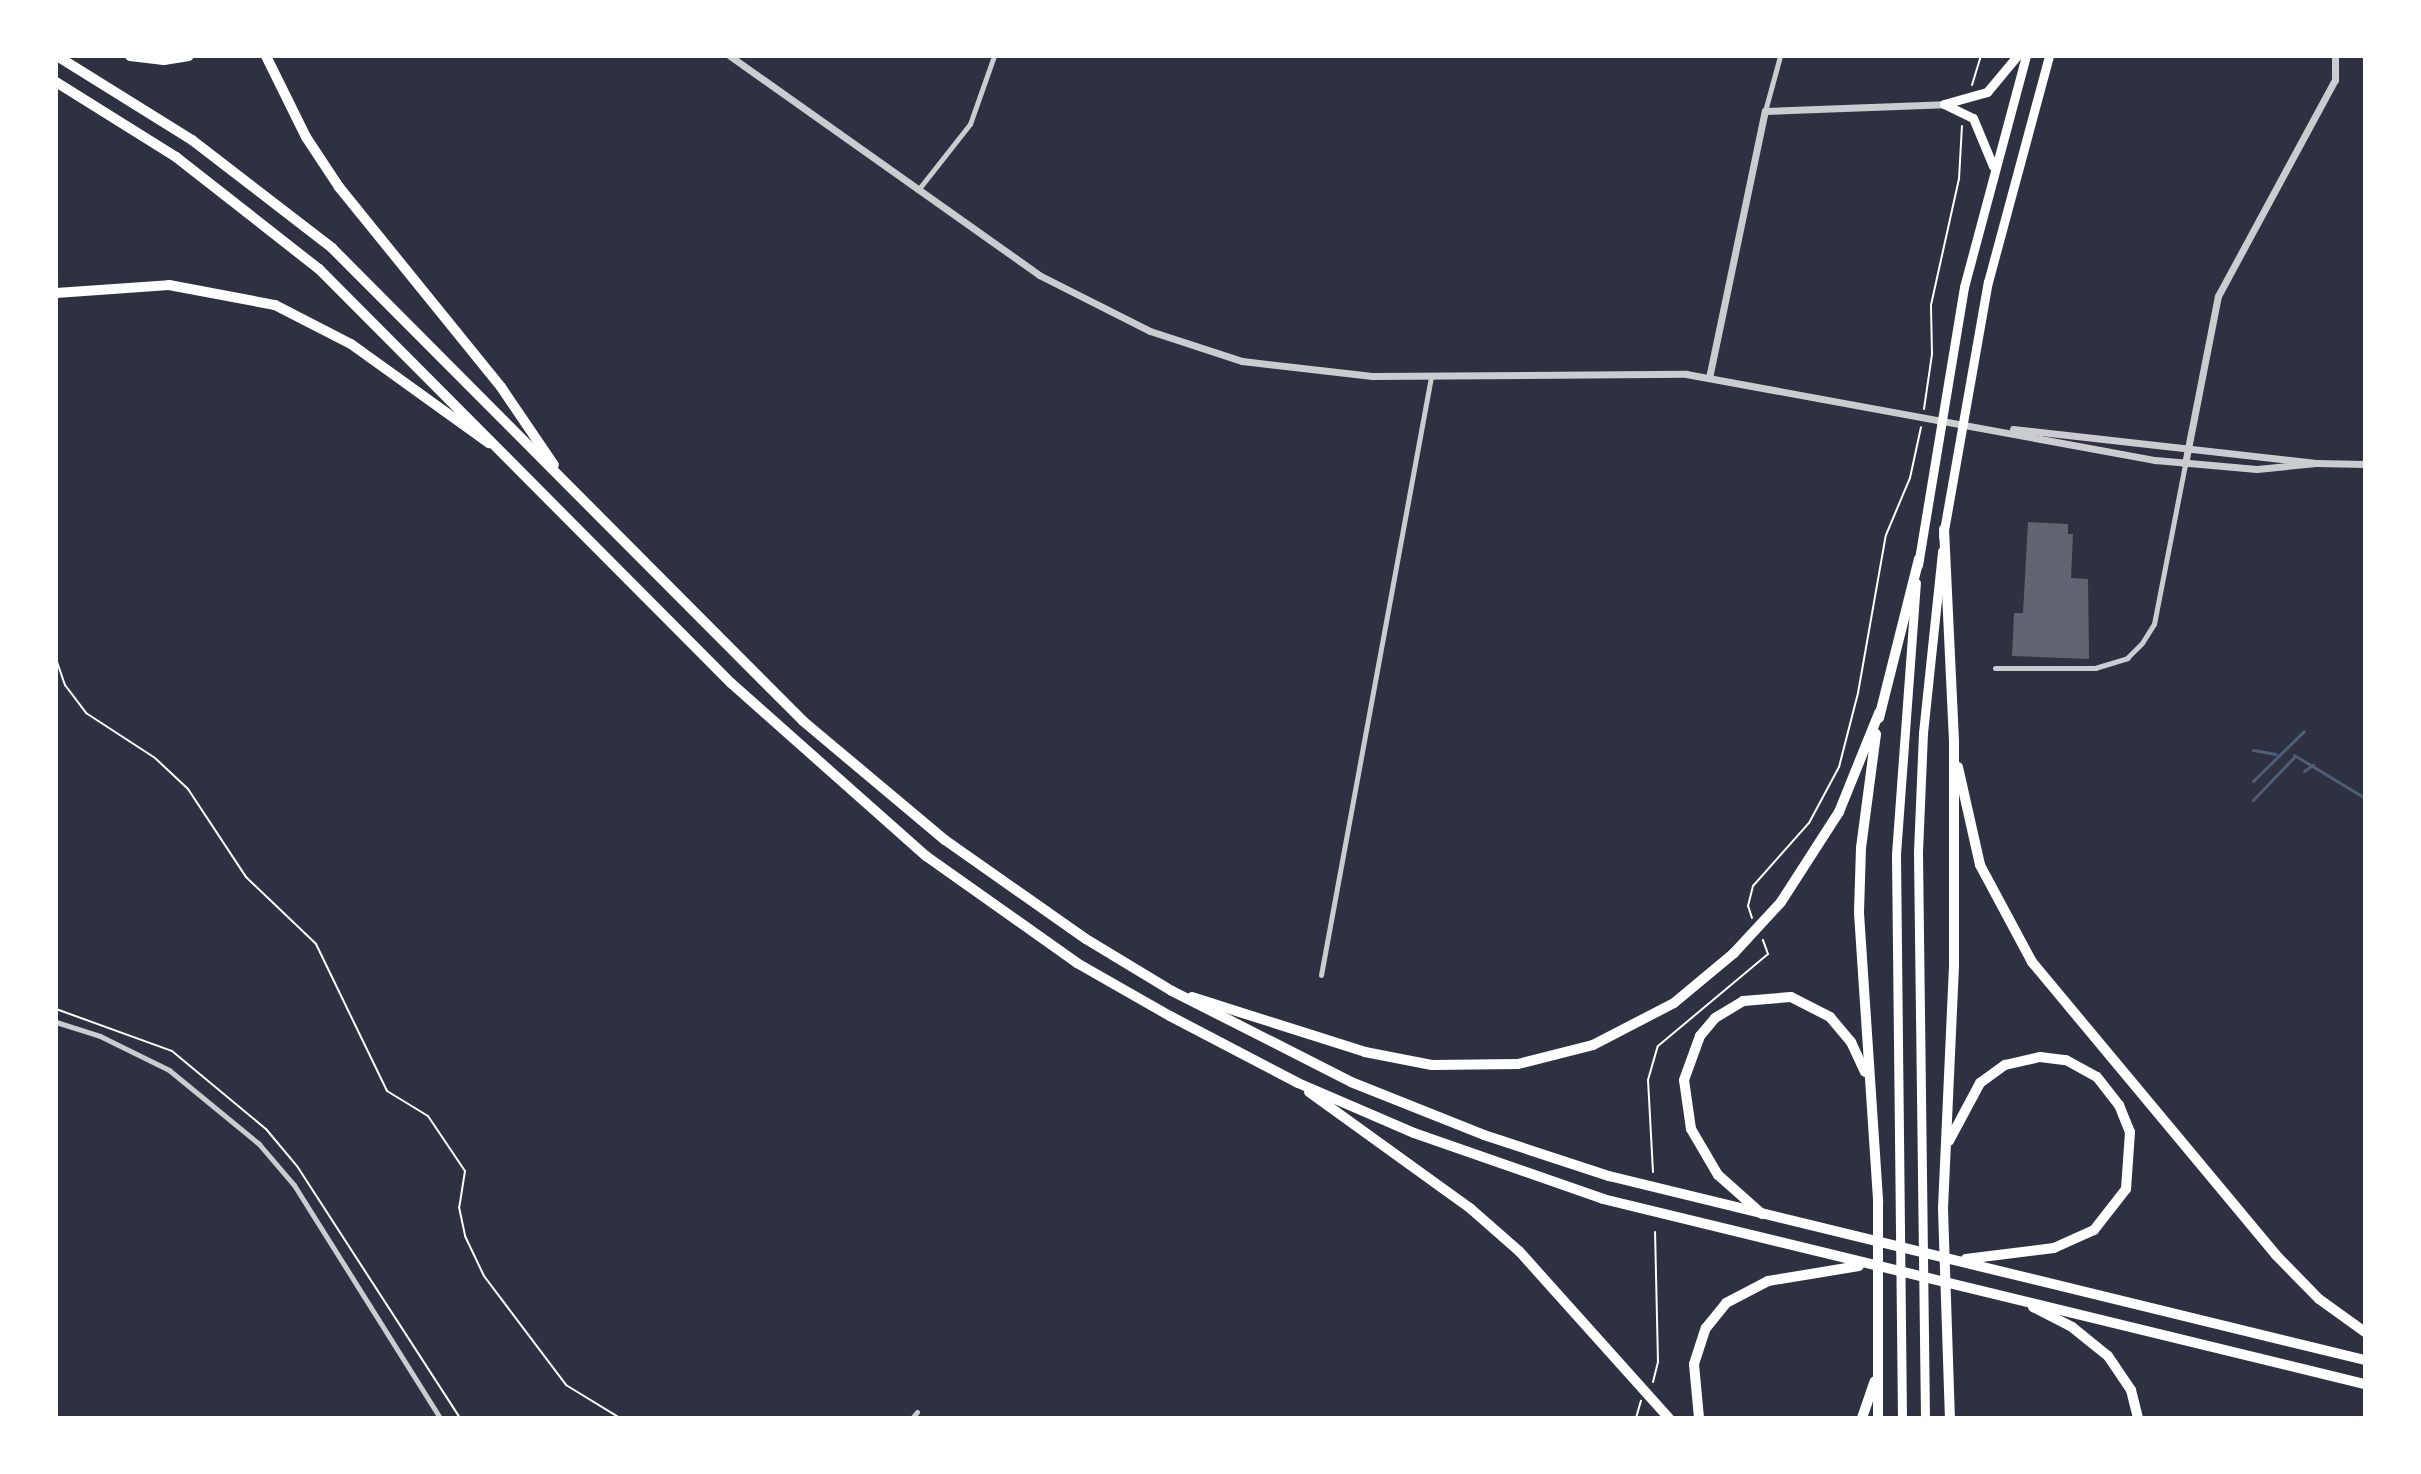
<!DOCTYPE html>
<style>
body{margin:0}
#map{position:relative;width:2421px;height:1474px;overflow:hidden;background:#2d3142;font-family:Figtree,sans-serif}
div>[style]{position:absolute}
.stream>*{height:3px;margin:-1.5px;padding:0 1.5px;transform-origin:1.5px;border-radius:1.5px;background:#4f5d75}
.building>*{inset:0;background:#626471}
.path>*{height:2px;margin:-1px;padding:0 1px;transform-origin:1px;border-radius:1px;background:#fff}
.minor>*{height:5px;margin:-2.5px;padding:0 2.5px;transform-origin:2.5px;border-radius:2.5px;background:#caccd0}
.tertiary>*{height:7px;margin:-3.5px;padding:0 3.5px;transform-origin:3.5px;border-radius:3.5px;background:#caccd0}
.trunk>*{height:9px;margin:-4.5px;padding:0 4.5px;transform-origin:4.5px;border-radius:4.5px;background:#fff}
.motorway>*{height:10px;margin:-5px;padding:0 5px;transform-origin:5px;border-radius:5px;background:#fff}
span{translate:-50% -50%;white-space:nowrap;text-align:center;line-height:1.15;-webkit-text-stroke:6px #fff;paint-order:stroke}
.frame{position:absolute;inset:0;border:58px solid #fff;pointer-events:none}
</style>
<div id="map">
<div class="stream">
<div style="left:2253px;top:750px;width:23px;rotate:10deg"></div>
<div style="left:2294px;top:755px;width:83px;rotate:31.2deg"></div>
<div style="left:2304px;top:771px;width:11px;rotate:-34deg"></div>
<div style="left:2253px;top:781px;width:71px;rotate:-44.4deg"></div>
<div style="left:2253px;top:800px;width:61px;rotate:-46.3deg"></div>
</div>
<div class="building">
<div style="clip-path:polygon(2028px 522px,2068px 524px,2068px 534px,2073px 534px,2071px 578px,2088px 579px,2089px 659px,2012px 656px,2014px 613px,2023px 613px)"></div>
</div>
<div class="path">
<div style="left:1972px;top:85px;width:30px;rotate:-73deg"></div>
<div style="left:1924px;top:409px;width:56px;rotate:-81.7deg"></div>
<div style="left:1932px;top:354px;width:49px;rotate:-91.2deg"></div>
<div style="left:1931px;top:305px;width:129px;rotate:-77.5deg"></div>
<div style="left:1959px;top:179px;width:53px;rotate:-86.8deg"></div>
<div style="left:56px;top:659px;width:28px;rotate:71deg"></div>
<div style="left:65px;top:685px;width:35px;rotate:53deg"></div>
<div style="left:86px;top:713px;width:82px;rotate:33.1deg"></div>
<div style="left:155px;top:758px;width:45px;rotate:43.2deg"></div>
<div style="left:188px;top:789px;width:105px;rotate:56.6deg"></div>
<div style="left:246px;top:877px;width:97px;rotate:43.7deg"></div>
<div style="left:316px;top:944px;width:163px;rotate:64.2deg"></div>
<div style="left:387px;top:1091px;width:48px;rotate:31.4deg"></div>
<div style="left:428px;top:1116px;width:66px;rotate:56.1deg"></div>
<div style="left:465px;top:1171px;width:36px;rotate:99deg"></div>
<div style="left:459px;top:1207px;width:30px;rotate:78deg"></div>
<div style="left:465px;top:1236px;width:44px;rotate:64.6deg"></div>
<div style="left:484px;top:1276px;width:136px;rotate:53deg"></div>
<div style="left:566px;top:1385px;width:63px;rotate:31.4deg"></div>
<div style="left:1752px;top:918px;width:13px;rotate:-108deg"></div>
<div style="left:1748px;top:906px;width:21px;rotate:-76deg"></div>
<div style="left:1753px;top:886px;width:84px;rotate:-48.4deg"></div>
<div style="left:1809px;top:823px;width:64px;rotate:-61.8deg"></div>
<div style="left:1839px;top:767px;width:76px;rotate:-75.6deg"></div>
<div style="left:1858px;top:693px;width:160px;rotate:-80deg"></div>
<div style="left:1886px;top:535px;width:62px;rotate:-67.2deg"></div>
<div style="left:1910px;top:478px;width:52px;rotate:-77.8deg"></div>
<div style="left:56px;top:1009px;width:123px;rotate:19.9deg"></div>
<div style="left:172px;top:1051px;width:122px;rotate:39.7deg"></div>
<div style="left:266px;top:1129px;width:48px;rotate:50deg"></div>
<div style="left:297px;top:1166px;width:300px;rotate:57.1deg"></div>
<div style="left:1653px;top:1172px;width:92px;rotate:-93.1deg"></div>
<div style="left:1648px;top:1080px;width:35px;rotate:-74deg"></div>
<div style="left:1658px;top:1046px;width:143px;rotate:-39.9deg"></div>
<div style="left:1768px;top:954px;width:15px;rotate:-110deg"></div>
<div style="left:1653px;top:1382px;width:21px;rotate:-76deg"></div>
<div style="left:1658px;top:1362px;width:130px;rotate:-91.3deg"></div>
<div style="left:1636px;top:1418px;width:18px;rotate:-74deg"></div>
</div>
<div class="minor">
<div style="left:1765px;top:111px;width:57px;rotate:-74.7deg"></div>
<div style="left:918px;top:190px;width:84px;rotate:-51.8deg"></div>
<div style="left:970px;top:124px;width:72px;rotate:-70.6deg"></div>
<div style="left:1995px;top:668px;width:100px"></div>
<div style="left:2095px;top:668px;width:34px;rotate:-17deg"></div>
<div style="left:2127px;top:658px;width:21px;rotate:-45deg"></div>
<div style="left:2142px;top:643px;width:22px;rotate:-58deg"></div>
<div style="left:2154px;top:624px;width:163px;rotate:-79deg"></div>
<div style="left:1321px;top:975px;width:608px;rotate:-79.58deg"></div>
<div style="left:56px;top:1022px;width:46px;rotate:17.7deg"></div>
<div style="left:100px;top:1036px;width:77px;rotate:26.2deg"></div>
<div style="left:169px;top:1070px;width:117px;rotate:39.4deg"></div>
<div style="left:259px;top:1144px;width:54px;rotate:49.5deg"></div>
<div style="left:294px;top:1185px;width:275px;rotate:57.9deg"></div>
<div style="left:912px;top:1418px;width:8px;rotate:-50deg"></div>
</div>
<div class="tertiary">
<div style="left:730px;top:56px;width:379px;rotate:35.3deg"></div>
<div style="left:1039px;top:275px;width:124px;rotate:26.8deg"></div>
<div style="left:1150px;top:331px;width:97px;rotate:18.1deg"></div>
<div style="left:1242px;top:361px;width:131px;rotate:6.6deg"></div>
<div style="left:1372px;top:376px;width:314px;rotate:-0.4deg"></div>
<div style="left:1686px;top:374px;width:477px;rotate:10.4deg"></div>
<div style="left:2155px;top:460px;width:102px;rotate:5deg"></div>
<div style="left:2257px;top:469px;width:59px;rotate:-5.8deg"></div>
<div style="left:1709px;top:378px;width:273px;rotate:-78.2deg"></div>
<div style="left:1765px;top:111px;width:179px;rotate:-2.2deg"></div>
<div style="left:2013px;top:429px;width:305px;rotate:6.4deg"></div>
<div style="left:2316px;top:463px;width:49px;rotate:1.2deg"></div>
<div style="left:2185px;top:464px;width:171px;rotate:-78.9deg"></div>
<div style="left:2218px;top:296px;width:246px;rotate:-61.6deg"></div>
<div style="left:2335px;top:80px;width:24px;rotate:-90deg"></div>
</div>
<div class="trunk">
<div style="left:1944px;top:104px;width:45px;rotate:-15.6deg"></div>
<div style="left:1987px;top:92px;width:47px;rotate:-50.2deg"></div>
<div style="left:1944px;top:104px;width:32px;rotate:26deg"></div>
<div style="left:1973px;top:118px;width:52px;rotate:67.4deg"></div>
<div style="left:1943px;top:536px;width:258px;rotate:-80deg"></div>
<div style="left:1988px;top:282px;width:234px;rotate:-74.9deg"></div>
<div style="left:1918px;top:565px;width:282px;rotate:-80.6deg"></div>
<div style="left:1964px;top:287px;width:239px;rotate:-75deg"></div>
<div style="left:1902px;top:1418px;width:564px;rotate:-90.61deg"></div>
<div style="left:1896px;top:854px;width:272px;rotate:-85.8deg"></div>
<div style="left:1925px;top:1418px;width:566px;rotate:-90.71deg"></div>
<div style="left:1918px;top:852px;width:119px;rotate:-87.6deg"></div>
<div style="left:1923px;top:733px;width:183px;rotate:-84deg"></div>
</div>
<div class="motorway">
<div style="left:57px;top:56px;width:159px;rotate:31.9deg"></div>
<div style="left:192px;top:140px;width:177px;rotate:37.6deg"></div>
<div style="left:332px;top:248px;width:668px;rotate:45.12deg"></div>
<div style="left:803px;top:721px;width:185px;rotate:40deg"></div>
<div style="left:945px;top:840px;width:172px;rotate:35.1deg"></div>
<div style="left:1086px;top:939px;width:100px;rotate:31.2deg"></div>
<div style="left:1172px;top:991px;width:201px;rotate:26.9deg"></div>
<div style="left:1351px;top:1082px;width:143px;rotate:21.7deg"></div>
<div style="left:1484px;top:1135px;width:132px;rotate:18.2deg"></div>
<div style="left:1609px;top:1176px;width:778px;rotate:13.68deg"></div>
<div style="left:130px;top:56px;width:34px;rotate:7deg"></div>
<div style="left:164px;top:60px;width:25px;rotate:-9deg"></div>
<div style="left:266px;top:56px;width:90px;rotate:63.7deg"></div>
<div style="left:306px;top:137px;width:60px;rotate:56.6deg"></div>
<div style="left:339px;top:187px;width:257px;rotate:51deg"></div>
<div style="left:501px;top:387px;width:94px;rotate:55.8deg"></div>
<div style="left:56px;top:82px;width:142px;rotate:32deg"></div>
<div style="left:176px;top:157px;width:182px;rotate:38.1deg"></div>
<div style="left:319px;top:269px;width:584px;rotate:45.14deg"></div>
<div style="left:731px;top:683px;width:261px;rotate:41.6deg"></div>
<div style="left:926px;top:856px;width:185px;rotate:35.3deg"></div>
<div style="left:1077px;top:963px;width:107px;rotate:29.7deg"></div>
<div style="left:1170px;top:1016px;width:144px;rotate:27.6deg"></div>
<div style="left:1298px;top:1083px;width:126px;rotate:23.3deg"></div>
<div style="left:1414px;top:1133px;width:200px;rotate:19.2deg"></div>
<div style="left:1603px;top:1199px;width:784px;rotate:13.65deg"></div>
<div style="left:56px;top:293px;width:113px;rotate:-4deg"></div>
<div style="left:169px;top:285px;width:108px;rotate:10.7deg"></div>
<div style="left:275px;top:305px;width:85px;rotate:27.2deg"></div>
<div style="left:351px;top:344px;width:170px;rotate:35.7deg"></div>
<div style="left:1944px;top:529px;width:213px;rotate:87.3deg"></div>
<div style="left:1954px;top:742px;width:224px;rotate:90deg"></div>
<div style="left:1954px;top:966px;width:243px;rotate:92.6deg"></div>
<div style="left:1943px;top:1209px;width:209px;rotate:88.1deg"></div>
<div style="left:1879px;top:718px;width:164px;rotate:-75.9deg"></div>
<div style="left:1876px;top:734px;width:115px;rotate:97.5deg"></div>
<div style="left:1861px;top:848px;width:65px;rotate:91.8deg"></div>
<div style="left:1859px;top:913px;width:290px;rotate:86.2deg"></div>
<div style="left:1878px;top:1202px;width:216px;rotate:90deg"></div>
<div style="left:1958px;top:767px;width:100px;rotate:77.3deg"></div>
<div style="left:1980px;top:865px;width:110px;rotate:61.8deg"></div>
<div style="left:2032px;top:962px;width:381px;rotate:50.2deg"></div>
<div style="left:2276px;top:1255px;width:62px;rotate:45.7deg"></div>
<div style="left:2319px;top:1299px;width:57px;rotate:35.7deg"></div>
<div style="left:1192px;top:997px;width:182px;rotate:17.6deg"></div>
<div style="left:1365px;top:1052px;width:68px;rotate:11deg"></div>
<div style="left:1432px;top:1065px;width:86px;rotate:-0.7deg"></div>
<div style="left:1518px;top:1064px;width:77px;rotate:-14.2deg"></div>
<div style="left:1593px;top:1045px;width:91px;rotate:-27.4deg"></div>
<div style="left:1674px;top:1003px;width:78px;rotate:-39.8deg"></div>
<div style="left:1734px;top:953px;width:69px;rotate:-47.3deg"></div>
<div style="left:1781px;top:902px;width:107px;rotate:-57.2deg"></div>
<div style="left:1839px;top:812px;width:107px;rotate:-68deg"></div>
<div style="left:1309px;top:1092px;width:200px;rotate:35.8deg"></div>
<div style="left:1471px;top:1209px;width:64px;rotate:41.2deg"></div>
<div style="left:1519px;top:1251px;width:224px;rotate:48.1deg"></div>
<div style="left:1949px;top:1141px;width:66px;rotate:-61.9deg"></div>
<div style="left:1980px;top:1083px;width:31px;rotate:-36deg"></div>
<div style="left:2005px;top:1065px;width:36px;rotate:-13deg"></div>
<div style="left:2040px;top:1057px;width:26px;rotate:7deg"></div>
<div style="left:2066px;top:1060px;width:35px;rotate:29deg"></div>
<div style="left:2097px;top:1077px;width:36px;rotate:52deg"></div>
<div style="left:2119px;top:1105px;width:29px;rotate:68deg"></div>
<div style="left:2130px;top:1132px;width:57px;rotate:94deg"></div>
<div style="left:2126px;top:1189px;width:52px;rotate:128deg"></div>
<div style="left:2094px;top:1230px;width:44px;rotate:155.8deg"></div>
<div style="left:2054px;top:1248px;width:89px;rotate:172.9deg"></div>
<div style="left:1762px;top:1214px;width:59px;rotate:-138.4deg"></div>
<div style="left:1718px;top:1175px;width:53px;rotate:-120.4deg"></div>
<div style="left:1691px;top:1129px;width:49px;rotate:-98.1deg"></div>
<div style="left:1684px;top:1080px;width:47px;rotate:-70deg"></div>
<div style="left:1700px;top:1036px;width:23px;rotate:-50deg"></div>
<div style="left:1715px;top:1018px;width:33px;rotate:-31deg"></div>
<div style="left:1743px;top:1001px;width:48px;rotate:-4.8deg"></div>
<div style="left:1791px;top:997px;width:44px;rotate:27.1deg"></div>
<div style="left:1830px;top:1017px;width:33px;rotate:50deg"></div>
<div style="left:1851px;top:1042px;width:33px;rotate:65deg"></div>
<div style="left:2033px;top:1307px;width:44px;rotate:27.1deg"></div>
<div style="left:2072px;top:1327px;width:46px;rotate:38.9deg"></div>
<div style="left:2108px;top:1356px;width:41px;rotate:55.9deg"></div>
<div style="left:2131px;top:1390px;width:29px;rotate:76deg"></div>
<div style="left:1699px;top:1418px;width:54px;rotate:-95.3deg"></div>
<div style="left:1694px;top:1364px;width:38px;rotate:-72deg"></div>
<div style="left:1706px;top:1328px;width:32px;rotate:-51deg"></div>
<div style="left:1726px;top:1303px;width:47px;rotate:-27.6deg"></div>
<div style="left:1768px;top:1281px;width:92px;rotate:-9.4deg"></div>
<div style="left:1862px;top:1418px;width:39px;rotate:-71deg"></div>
</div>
<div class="frame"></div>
</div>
